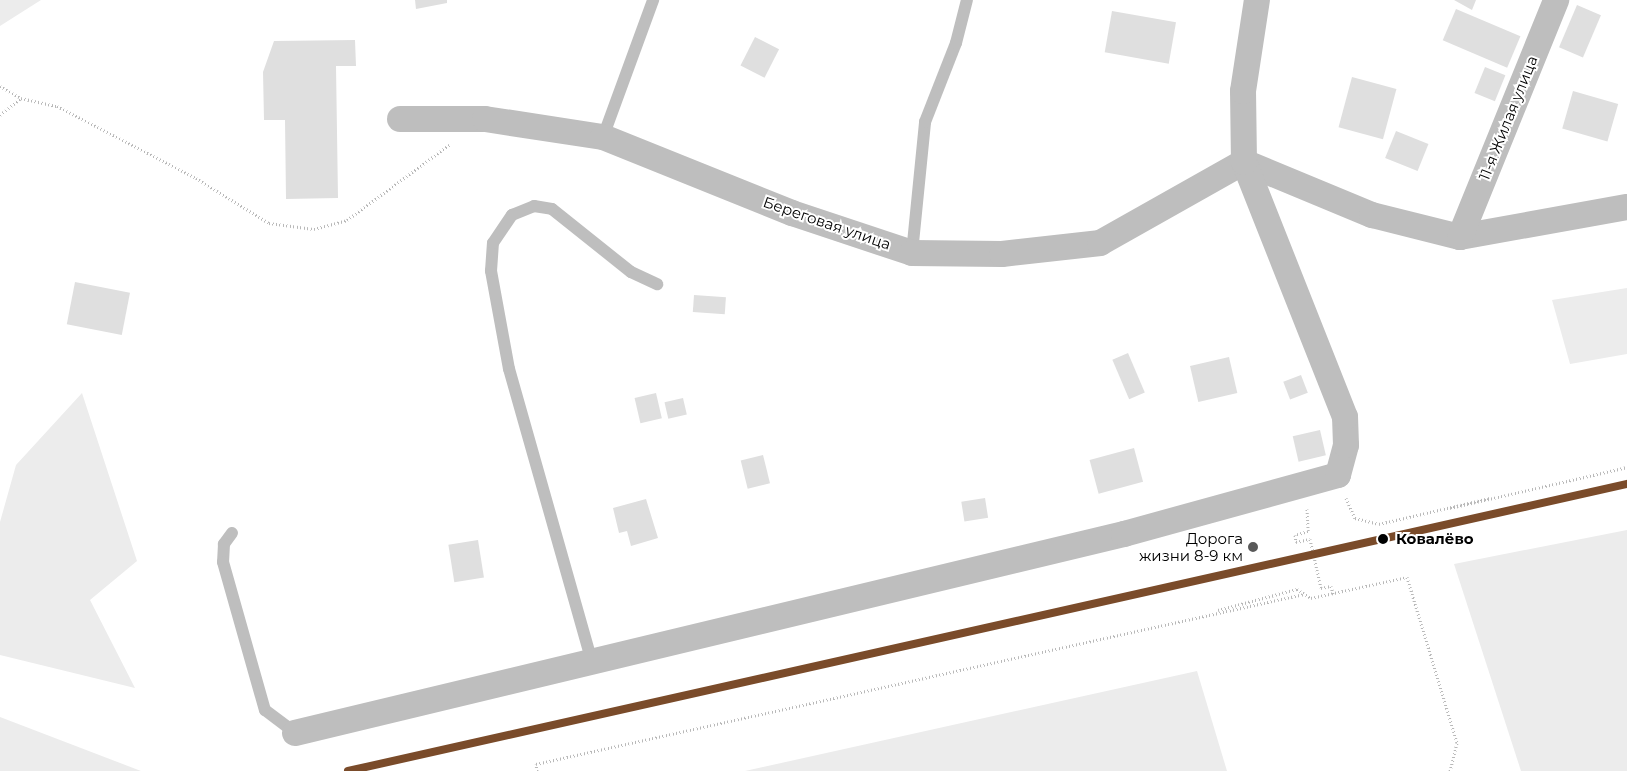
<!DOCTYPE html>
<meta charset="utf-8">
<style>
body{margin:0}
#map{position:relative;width:1627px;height:771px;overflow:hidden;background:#fff;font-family:Montserrat,sans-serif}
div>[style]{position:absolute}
.green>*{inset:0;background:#ececec}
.building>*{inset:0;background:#dfdfdf;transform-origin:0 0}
.path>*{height:3px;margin-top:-1.5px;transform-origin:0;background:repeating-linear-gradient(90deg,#b9b9b9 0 1px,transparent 0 3.5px)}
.lane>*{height:12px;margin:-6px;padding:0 6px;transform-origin:6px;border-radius:6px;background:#bebebe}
.street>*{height:26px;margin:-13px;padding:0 13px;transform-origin:13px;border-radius:13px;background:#bebebe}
.rail-1>*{height:8px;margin:-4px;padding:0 4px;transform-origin:4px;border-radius:4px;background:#7a4b2a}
.dots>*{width:14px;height:14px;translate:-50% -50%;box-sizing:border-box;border:2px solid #fff;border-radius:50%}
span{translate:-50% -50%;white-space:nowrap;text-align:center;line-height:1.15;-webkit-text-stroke:4px #fff;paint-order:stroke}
.street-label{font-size:15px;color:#000}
.poi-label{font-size:15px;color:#000}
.right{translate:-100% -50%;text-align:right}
.stop-label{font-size:15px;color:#000;font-weight:700}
.left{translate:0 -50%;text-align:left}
</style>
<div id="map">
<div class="green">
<div style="clip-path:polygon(0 0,41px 0,0 26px)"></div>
<div style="clip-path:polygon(1627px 288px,1627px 354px,1570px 364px,1552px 300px)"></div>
<div style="clip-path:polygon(82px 393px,137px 561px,90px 600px,135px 688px,0 655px,0 522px,16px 465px)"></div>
<div style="clip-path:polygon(1627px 530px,1627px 771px,1521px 771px,1454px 564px)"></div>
<div style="clip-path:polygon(1197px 671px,1227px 771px,745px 771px)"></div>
<div style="clip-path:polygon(0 717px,141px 771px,0 771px)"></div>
</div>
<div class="building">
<div style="clip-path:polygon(415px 0,447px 0,447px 3px,416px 9px)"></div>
<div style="clip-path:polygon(1454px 0,1476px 0,1472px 10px)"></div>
<div style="left:1577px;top:5px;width:26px;height:46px;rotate:23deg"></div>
<div style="left:1456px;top:9px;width:70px;height:34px;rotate:23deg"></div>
<div style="left:1112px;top:11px;width:65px;height:42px;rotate:10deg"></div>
<div style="left:755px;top:37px;width:27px;height:32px;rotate:27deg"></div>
<div style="clip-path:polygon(355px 40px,356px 66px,336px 66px,338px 198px,286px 199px,285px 120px,264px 120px,263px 72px,274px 41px)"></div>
<div style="left:1485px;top:67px;width:22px;height:28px;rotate:22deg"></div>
<div style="left:1352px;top:77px;width:46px;height:52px;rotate:15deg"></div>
<div style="left:1573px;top:91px;width:47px;height:39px;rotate:16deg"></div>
<div style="left:1396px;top:131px;width:35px;height:29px;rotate:22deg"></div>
<div style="left:75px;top:282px;width:56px;height:43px;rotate:11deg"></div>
<div style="left:694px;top:295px;width:32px;height:17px;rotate:4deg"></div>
<div style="left:1128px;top:353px;width:43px;height:17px;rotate:67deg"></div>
<div style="left:1229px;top:357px;width:37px;height:40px;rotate:77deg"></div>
<div style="left:1301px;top:375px;width:19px;height:19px;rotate:69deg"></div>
<div style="left:656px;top:393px;width:26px;height:22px;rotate:77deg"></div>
<div style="left:683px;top:398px;width:17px;height:19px;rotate:77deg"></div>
<div style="left:1320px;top:430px;width:26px;height:28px;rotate:77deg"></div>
<div style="left:1134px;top:448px;width:35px;height:46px;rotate:75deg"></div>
<div style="left:763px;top:455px;width:29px;height:23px;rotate:76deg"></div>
<div style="left:985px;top:498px;width:20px;height:24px;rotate:81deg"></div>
<div style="clip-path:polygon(646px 499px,658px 538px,631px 546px,627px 531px,619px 533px,613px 508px)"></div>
<div style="left:478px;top:540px;width:38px;height:30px;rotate:81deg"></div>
</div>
<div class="path">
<div style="left:0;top:86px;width:24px;rotate:30deg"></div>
<div style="left:21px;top:98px;width:37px;rotate:13deg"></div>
<div style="left:57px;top:106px;width:157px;rotate:27.4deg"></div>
<div style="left:196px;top:178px;width:86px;rotate:31.7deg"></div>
<div style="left:269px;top:223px;width:45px;rotate:7.6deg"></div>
<div style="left:314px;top:229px;width:34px;rotate:-15deg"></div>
<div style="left:347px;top:220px;width:127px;rotate:-36.3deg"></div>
<div style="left:0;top:115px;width:27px;rotate:-39deg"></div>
<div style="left:1346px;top:498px;width:22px;rotate:66deg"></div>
<div style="left:1355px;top:518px;width:25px;rotate:14deg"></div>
<div style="left:1379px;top:524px;width:114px;rotate:-13.2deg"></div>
<div style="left:1450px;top:508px;width:182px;rotate:-13deg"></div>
<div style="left:1307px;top:509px;width:22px;rotate:87deg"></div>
<div style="left:1308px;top:531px;width:14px;rotate:163deg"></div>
<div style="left:1295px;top:535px;width:7px;rotate:82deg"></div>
<div style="left:1296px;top:542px;width:14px;rotate:-12deg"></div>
<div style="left:1310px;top:539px;width:50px;rotate:77.3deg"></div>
<div style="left:1321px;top:588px;width:10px;rotate:-11deg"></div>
<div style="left:1331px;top:586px;width:8px;rotate:76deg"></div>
<div style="left:1218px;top:610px;width:82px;rotate:-14.9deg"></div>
<div style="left:1297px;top:589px;width:17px;rotate:33deg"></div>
<div style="left:1311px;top:598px;width:98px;rotate:-12.3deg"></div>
<div style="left:1407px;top:577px;width:173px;rotate:73.2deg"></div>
<div style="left:1457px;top:743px;width:29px;rotate:104deg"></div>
<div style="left:537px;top:771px;width:7px;rotate:-98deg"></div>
<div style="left:536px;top:764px;width:787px;rotate:-12.48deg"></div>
</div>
<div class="lane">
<div style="left:603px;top:137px;width:146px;rotate:-69.9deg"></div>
<div style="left:912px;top:253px;width:132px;rotate:-84.3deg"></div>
<div style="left:925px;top:122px;width:85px;rotate:-68.6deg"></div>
<div style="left:956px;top:43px;width:44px;rotate:-75.7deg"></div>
<div style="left:232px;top:533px;width:14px;rotate:126deg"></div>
<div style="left:224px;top:544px;width:18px;rotate:93deg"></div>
<div style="left:223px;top:562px;width:154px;rotate:74.2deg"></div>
<div style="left:265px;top:710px;width:38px;rotate:37deg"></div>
<div style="left:592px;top:662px;width:305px;rotate:-105.8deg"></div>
<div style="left:509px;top:369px;width:100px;rotate:-100.4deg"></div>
<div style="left:491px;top:271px;width:28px;rotate:-86deg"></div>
<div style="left:493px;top:243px;width:34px;rotate:-56deg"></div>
<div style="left:512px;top:215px;width:24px;rotate:-22deg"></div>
<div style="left:534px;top:206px;width:18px;rotate:9deg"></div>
<div style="left:552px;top:209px;width:101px;rotate:38.6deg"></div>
<div style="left:631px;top:272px;width:29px;rotate:25deg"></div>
</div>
<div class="street">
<div style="left:400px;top:119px;width:85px"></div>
<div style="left:485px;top:119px;width:119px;rotate:8.7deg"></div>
<div style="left:603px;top:137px;width:204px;rotate:21.9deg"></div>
<div style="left:792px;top:213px;width:126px;rotate:18.4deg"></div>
<div style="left:912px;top:253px;width:90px;rotate:0.6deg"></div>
<div style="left:1002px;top:254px;width:99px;rotate:-6.4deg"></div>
<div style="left:1100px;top:243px;width:165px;rotate:-29.4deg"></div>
<div style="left:1244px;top:162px;width:139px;rotate:22.5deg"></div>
<div style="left:1372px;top:215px;width:91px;rotate:14deg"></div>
<div style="left:1460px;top:237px;width:170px;rotate:-10.2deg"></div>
<div style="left:1460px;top:237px;width:256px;rotate:-67.9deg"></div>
<div style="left:295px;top:733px;width:853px;rotate:-13.5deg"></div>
<div style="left:1124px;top:534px;width:222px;rotate:-15.4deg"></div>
<div style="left:1338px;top:475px;width:31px;rotate:-75deg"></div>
<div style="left:1346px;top:445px;width:28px;rotate:-92deg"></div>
<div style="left:1345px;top:417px;width:274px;rotate:-111.6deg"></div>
<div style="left:1244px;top:162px;width:71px;rotate:-90.8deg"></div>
<div style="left:1243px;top:91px;width:92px;rotate:-81.3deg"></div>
</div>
<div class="rail-1">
<div style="left:348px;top:771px;width:1311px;rotate:-12.65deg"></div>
</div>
<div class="dots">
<div style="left:1383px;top:539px;background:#000"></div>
<div style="left:1253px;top:547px;background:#595959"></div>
</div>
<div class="street-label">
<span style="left:1508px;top:118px;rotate:-68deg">11-я Жилая улица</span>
<span style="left:827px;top:223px;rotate:19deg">Береговая улица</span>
</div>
<div class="poi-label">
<span class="right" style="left:1243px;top:547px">Дорога<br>жизни 8-9 км</span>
</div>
<div class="stop-label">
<span class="left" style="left:1396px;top:539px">Ковалёво</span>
</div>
</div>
